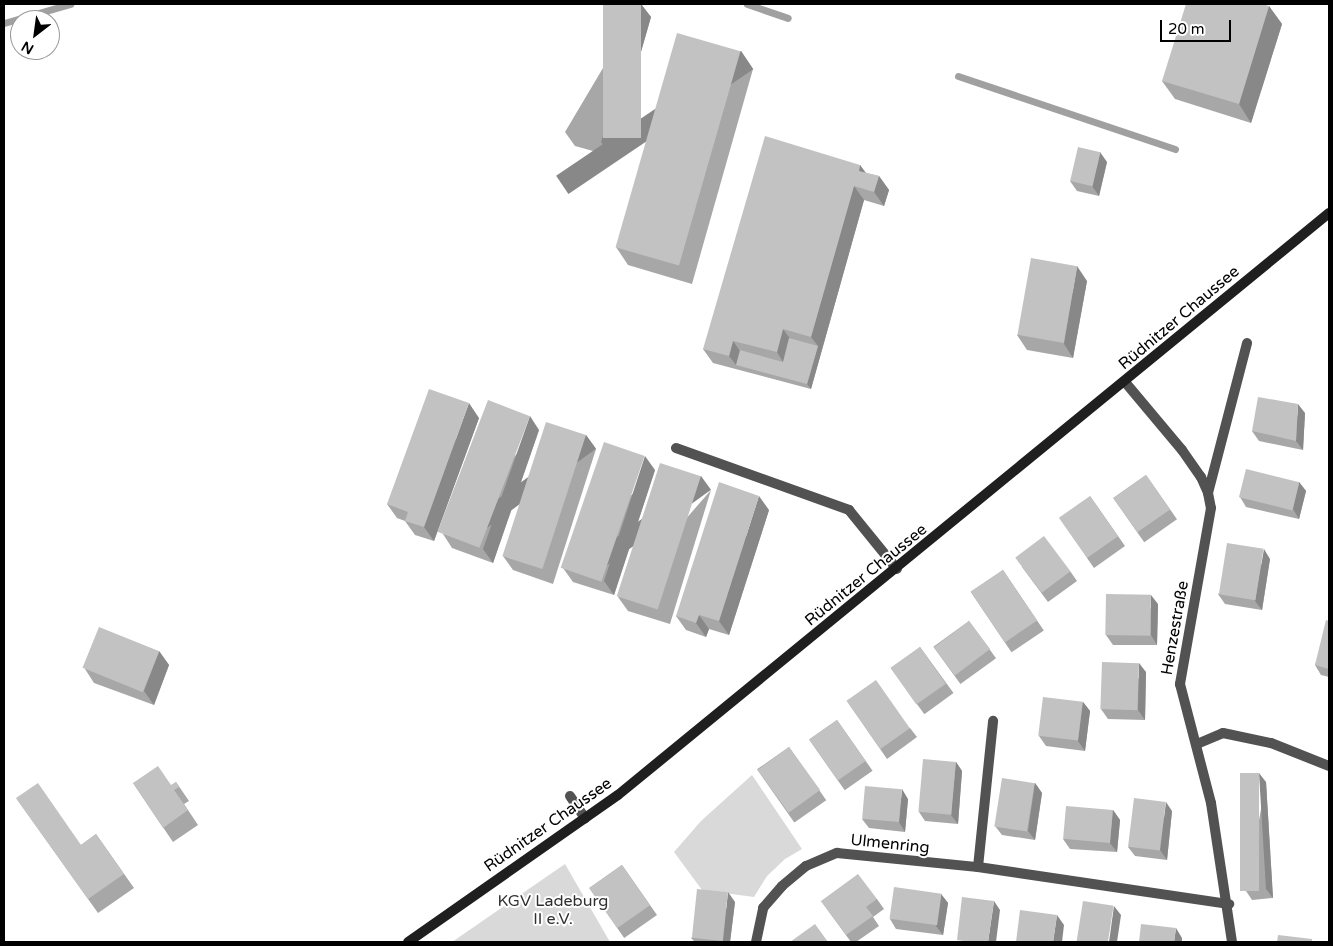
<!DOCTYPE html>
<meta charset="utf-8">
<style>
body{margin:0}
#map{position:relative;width:1333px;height:946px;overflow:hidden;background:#fff;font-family:"Varela Round",sans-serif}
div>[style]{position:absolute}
.green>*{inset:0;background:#d9d9d9}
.stream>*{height:7px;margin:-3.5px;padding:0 3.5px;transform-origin:3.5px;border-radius:3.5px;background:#a0a0a0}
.lane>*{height:10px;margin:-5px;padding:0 5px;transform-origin:5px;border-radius:5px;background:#525252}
.street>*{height:10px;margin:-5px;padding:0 5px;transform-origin:5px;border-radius:5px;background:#525252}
.secondary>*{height:10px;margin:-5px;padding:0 5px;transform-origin:5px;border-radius:5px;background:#1f1f1f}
.wall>*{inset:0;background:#a7a7a7;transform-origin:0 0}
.shaded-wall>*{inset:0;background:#888;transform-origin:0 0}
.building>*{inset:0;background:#c2c2c2;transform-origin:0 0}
span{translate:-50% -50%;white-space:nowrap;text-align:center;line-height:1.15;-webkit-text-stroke:4px #fff;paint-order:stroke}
.street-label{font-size:16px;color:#000}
.park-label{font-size:16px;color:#303030}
.frame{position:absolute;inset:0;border:5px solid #000;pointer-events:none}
.north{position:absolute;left:10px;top:10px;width:50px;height:50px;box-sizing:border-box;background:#fff;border:1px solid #999;border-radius:50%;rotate:210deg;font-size:14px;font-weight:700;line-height:20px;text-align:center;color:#000}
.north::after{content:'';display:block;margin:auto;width:18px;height:22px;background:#000;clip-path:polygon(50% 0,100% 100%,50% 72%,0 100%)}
.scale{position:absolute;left:1160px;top:20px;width:71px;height:22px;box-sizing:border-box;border:2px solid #000;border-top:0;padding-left:6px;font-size:15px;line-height:18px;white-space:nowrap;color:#000;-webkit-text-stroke:4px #fff;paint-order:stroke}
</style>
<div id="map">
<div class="green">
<div style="clip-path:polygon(752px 775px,802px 849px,785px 859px,767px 876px,754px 897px,702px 890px,674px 852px,701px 821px)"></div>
<div style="clip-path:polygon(565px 864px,610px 942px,452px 942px)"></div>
</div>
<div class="stream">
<div style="left:747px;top:4px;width:43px;rotate:18.9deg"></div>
<div style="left:4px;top:23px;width:69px;rotate:-16.1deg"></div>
<div style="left:958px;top:76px;width:229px;rotate:18.6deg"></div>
</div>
<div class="lane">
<div style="left:676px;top:448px;width:184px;rotate:19.7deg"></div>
<div style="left:849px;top:510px;width:76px;rotate:50.9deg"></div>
<div style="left:1208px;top:493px;width:155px;rotate:-75.4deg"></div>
<div style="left:570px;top:796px;width:27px;rotate:56deg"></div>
</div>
<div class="street">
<div style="left:1125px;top:382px;width:89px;rotate:50deg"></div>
<div style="left:1182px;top:450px;width:33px;rotate:55deg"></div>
<div style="left:1201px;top:477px;width:17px;rotate:66deg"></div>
<div style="left:1208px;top:493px;width:15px;rotate:79deg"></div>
<div style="left:1211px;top:508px;width:179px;rotate:100deg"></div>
<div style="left:1180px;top:684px;width:123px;rotate:75.4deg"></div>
<div style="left:1211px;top:803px;width:141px;rotate:81.4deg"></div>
<div style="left:1197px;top:744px;width:28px;rotate:-23deg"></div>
<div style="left:1223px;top:733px;width:49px;rotate:11.8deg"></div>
<div style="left:1271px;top:743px;width:62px;rotate:21.6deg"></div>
<div style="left:978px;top:867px;width:147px;rotate:-84.1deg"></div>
<div style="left:756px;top:942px;width:35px;rotate:-78deg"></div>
<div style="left:763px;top:908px;width:29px;rotate:-49deg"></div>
<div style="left:782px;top:886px;width:31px;rotate:-40deg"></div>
<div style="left:806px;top:866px;width:34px;rotate:-23deg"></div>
<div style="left:837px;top:853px;width:142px;rotate:5.7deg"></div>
<div style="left:978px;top:867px;width:254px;rotate:8.4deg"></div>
</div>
<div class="secondary">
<div style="left:408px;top:942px;width:256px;rotate:-35deg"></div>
<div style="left:618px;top:795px;width:919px;rotate:-39.3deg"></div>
</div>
<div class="wall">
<div style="clip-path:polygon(641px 4px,651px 17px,611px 156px,575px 146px,565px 132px)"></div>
<div style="clip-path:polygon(1269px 6px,1282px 24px,1251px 123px,1175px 99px,1162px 81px)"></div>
<div style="clip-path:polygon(741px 51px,753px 69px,692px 284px,628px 265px,616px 247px)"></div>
<div style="clip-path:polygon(1107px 162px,1099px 196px,1077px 191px,1070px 181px)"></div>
<div style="clip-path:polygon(860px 165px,866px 173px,879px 176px,889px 190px,884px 206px,864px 200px,811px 389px,713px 363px,703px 349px)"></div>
<div style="clip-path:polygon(1087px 281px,1073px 358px,1027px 350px,1017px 335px)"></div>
<div style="clip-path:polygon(1305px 413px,1303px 450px,1259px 441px,1252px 431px)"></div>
<div style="clip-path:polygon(479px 418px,434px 541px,415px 535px,405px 521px,397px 518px,387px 504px)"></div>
<div style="clip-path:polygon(539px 430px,493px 563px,452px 548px,443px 534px)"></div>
<div style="clip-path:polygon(586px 435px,596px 449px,553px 584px,513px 570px,503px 556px)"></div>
<div style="clip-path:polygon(655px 470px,614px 595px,573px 582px,563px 568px)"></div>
<div style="left:1146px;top:475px;width:54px;height:40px;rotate:55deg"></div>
<div style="clip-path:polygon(1299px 482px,1306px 491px,1299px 519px,1246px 507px,1240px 497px)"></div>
<div style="clip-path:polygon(711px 490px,670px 624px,628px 611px,618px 597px)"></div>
<div style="clip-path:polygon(1090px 496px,1125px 546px,1094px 568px,1087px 558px)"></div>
<div style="clip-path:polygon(769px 510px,729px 635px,709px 629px,706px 637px,686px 630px,676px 616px)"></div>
<div style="clip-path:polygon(1270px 559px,1262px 610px,1225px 604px,1218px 594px)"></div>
<div style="clip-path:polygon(1022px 567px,1070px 571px,1077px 581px,1048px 602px)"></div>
<div style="left:1003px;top:570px;width:73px;height:39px;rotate:56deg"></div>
<div style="clip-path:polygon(1158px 604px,1157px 645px,1113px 645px,1106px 635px)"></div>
<div style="left:969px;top:621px;width:46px;height:44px;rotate:54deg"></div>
<div style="clip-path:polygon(1329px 621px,1329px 677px,1321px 675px,1315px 665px)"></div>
<div style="left:920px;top:647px;width:57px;height:36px;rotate:54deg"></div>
<div style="clip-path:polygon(159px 651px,169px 665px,154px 705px,94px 683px,85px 669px)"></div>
<div style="clip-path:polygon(1146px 672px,1145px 720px,1108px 719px,1101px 709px)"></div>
<div style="clip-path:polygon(847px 701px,910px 728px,917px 737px,887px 759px)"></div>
<div style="clip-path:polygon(1083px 702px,1090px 711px,1085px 751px,1046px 746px,1039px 736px)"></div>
<div style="left:837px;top:720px;width:62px;height:34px;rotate:55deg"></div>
<div style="left:789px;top:747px;width:65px;height:39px;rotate:55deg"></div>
<div style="clip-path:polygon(956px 762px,962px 771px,958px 824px,925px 821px,919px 812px)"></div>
<div style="clip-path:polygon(176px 782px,189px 801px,184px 804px,198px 825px,173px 842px,133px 783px,172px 785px)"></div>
<div style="clip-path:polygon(1266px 782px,1273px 898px,1252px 900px,1246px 891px)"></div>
<div style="clip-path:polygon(1035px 783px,1042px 793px,1035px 840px,1002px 835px,995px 826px)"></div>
<div style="clip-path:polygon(16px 798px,81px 845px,96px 834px,134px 888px,98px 913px)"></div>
<div style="clip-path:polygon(908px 799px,905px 832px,869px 828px,862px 819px)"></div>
<div style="clip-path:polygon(1113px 810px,1120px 820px,1117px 852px,1070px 849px,1063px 839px)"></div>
<div style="clip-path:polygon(1172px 811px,1167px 860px,1135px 856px,1128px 847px)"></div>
<div style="left:622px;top:865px;width:61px;height:40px;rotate:55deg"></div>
<div style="clip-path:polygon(941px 894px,948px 903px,943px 935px,896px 929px,890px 919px)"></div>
<div style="clip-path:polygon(877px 899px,884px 909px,873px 917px,879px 926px,856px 942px,851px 942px,821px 901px)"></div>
<div style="clip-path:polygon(735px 902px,730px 942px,695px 942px,691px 938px)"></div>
</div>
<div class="shaded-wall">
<div style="clip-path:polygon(641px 4px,651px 17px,611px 156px,601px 142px)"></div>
<div style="clip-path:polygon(1269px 6px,1282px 24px,1251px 123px,1239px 104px)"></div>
<div style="left:741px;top:51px;width:22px;height:223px;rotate:56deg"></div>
<div style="clip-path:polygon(1100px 152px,1107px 162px,1099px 196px,1092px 186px)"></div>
<div style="clip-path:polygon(860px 165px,870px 179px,859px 171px)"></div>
<div style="clip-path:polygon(879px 176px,889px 190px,884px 206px,874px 192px)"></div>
<div style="clip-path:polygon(854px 186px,864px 200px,811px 389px,807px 384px,818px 346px,811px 337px)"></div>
<div style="clip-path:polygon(1077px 266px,1087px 281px,1073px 358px,1064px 344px)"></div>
<div style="clip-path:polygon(783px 329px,793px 343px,786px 367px,777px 352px)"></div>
<div style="clip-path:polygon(733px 341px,743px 355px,736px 365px,729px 356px)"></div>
<div style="clip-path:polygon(469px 403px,479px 418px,434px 541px,424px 527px)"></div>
<div style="clip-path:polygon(1298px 404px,1305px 413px,1303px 450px,1296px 441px)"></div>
<div style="clip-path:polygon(530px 416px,539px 430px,493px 563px,483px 549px)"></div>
<div style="left:586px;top:435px;width:17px;height:142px;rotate:54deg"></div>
<div style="clip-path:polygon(645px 456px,655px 470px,614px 595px,604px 581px)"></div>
<div style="left:701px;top:476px;width:17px;height:140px;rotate:54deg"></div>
<div style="clip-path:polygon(1299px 482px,1306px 491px,1299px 519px,1293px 509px)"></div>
<div style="clip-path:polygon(759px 496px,769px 510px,729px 635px,719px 621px)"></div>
<div style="clip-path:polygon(1264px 549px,1270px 559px,1262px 610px,1255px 601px)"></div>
<div style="clip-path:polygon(1151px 595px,1158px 604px,1157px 645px,1151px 635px)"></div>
<div style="clip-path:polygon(699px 615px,709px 629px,706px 637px,696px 623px)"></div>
<div style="clip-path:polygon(159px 651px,169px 665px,154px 705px,144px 691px)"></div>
<div style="clip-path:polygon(1139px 663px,1146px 672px,1145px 720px,1138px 710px)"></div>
<div style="clip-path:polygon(1083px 702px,1090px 711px,1085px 751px,1078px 741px)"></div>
<div style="clip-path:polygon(956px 762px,962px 771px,958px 824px,951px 815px)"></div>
<div style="clip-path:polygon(1259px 773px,1266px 782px,1273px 898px,1266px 889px)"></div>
<div style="clip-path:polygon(1035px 783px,1042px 793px,1035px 840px,1028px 831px)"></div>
<div style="clip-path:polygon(902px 789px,908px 799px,905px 832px,899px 822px)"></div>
<div style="clip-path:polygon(1166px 802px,1172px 811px,1167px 860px,1160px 850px)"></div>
<div style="clip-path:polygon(1113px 810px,1120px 820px,1117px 852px,1110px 843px)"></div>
<div style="clip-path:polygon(728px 892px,735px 902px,730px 942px,724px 942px,723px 941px)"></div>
<div style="clip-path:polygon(941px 894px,948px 903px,943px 935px,936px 926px)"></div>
<div style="clip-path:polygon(994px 901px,1000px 910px,996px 942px,988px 942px)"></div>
<div style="clip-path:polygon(1114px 906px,1121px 915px,1117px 942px,1109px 942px)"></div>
<div style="clip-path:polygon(1057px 915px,1064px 925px,1062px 942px,1053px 942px)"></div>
<div style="clip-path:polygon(1176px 928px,1182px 938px,1182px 942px,1174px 942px)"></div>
</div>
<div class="building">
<div style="left:603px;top:4px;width:38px;height:134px"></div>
<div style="clip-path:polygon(1186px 4px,1262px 4px,1269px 6px,1239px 104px,1162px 81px)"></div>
<div style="left:677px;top:33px;width:66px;height:223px;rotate:16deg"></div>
<div style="clip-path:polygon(765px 136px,860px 165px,859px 171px,879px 176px,874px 192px,854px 186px,811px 337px,783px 329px,777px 352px,733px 341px,729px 356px,703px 349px)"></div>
<div style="left:1078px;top:147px;width:23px;height:35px;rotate:13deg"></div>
<div style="left:1031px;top:258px;width:47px;height:78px;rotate:10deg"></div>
<div style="clip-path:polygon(789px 338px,818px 346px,807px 384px,736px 365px,740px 350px,783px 362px)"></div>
<div style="clip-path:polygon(429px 389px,469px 403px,424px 527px,405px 521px,408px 512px,387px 504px)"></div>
<div style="clip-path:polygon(1258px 397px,1298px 404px,1296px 441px,1252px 431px)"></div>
<div style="left:488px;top:400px;width:45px;height:141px;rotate:21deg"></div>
<div style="left:546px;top:422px;width:42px;height:141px;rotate:18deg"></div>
<div style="left:604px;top:442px;width:43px;height:133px;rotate:19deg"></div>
<div style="left:660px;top:463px;width:43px;height:140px;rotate:18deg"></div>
<div style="left:1246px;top:469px;width:55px;height:29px;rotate:14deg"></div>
<div style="left:1146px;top:475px;width:42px;height:40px;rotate:55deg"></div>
<div style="clip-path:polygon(719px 482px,759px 496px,719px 621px,699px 615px,696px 623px,676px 616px)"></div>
<div style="left:1090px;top:496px;width:49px;height:38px;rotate:55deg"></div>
<div style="left:1044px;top:536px;width:44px;height:36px;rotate:53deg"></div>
<div style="left:1227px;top:543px;width:37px;height:52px;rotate:9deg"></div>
<div style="left:1003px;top:570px;width:61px;height:39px;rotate:56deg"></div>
<div style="left:1106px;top:594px;width:45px;height:41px;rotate:1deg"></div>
<div style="clip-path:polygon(1326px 620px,1329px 621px,1329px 669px,1315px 665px)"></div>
<div style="left:969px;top:621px;width:35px;height:44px;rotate:53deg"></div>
<div style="left:99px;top:627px;width:65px;height:44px;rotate:22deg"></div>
<div style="left:920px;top:647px;width:45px;height:36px;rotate:55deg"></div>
<div style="left:1102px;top:662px;width:37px;height:47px;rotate:2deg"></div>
<div style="left:876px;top:680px;width:59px;height:36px;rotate:55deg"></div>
<div style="left:1043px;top:697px;width:40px;height:39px;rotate:7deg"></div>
<div style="left:837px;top:720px;width:50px;height:34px;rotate:55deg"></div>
<div style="left:789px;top:747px;width:53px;height:39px;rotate:54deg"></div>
<div style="left:923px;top:759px;width:33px;height:53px;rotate:5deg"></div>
<div style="clip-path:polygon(158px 766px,171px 785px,176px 782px,179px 787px,174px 790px,188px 810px,163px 828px,133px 783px)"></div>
<div style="left:1240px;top:773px;width:19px;height:118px"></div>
<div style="left:1002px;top:778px;width:33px;height:49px;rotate:9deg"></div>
<div style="clip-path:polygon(38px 783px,81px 845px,96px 834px,124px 874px,88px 899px,16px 798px)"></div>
<div style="left:865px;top:786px;width:37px;height:33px;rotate:5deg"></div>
<div style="left:1134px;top:798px;width:32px;height:49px;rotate:7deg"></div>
<div style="left:1066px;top:806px;width:47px;height:33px;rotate:5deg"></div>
<div style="left:622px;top:865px;width:49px;height:40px;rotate:55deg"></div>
<div style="clip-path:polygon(858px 874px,877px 899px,866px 907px,873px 916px,846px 935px,821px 901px)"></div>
<div style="left:894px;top:887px;width:48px;height:32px;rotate:8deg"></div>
<div style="left:697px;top:889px;width:31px;height:49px;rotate:6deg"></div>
<div style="clip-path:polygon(962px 897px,994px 901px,988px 942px,971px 942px,957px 940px)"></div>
<div style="left:1083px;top:901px;width:31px;height:41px;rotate:9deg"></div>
<div style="clip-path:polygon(1020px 910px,1057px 915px,1053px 942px,1016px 942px)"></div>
<div style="clip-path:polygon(815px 924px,828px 942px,790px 942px)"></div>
<div style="clip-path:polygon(1141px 924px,1176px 928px,1174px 942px,1139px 942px)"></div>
<div style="clip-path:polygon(1278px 935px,1312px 939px,1312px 942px,1277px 942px)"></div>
</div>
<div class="street-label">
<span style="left:1179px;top:318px;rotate:-40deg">Rüdnitzer Chaussee</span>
<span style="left:866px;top:575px;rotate:-39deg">Rüdnitzer Chaussee</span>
<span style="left:1175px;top:628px;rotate:-80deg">Henzestraße</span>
<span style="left:548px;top:825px;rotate:-35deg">Rüdnitzer Chaussee</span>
<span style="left:890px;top:844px;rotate:6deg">Ulmenring</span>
</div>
<div class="park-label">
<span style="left:553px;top:910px">KGV Ladeburg<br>II e.V.</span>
</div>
<div class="frame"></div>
<div class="north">N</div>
<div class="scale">20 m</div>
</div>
